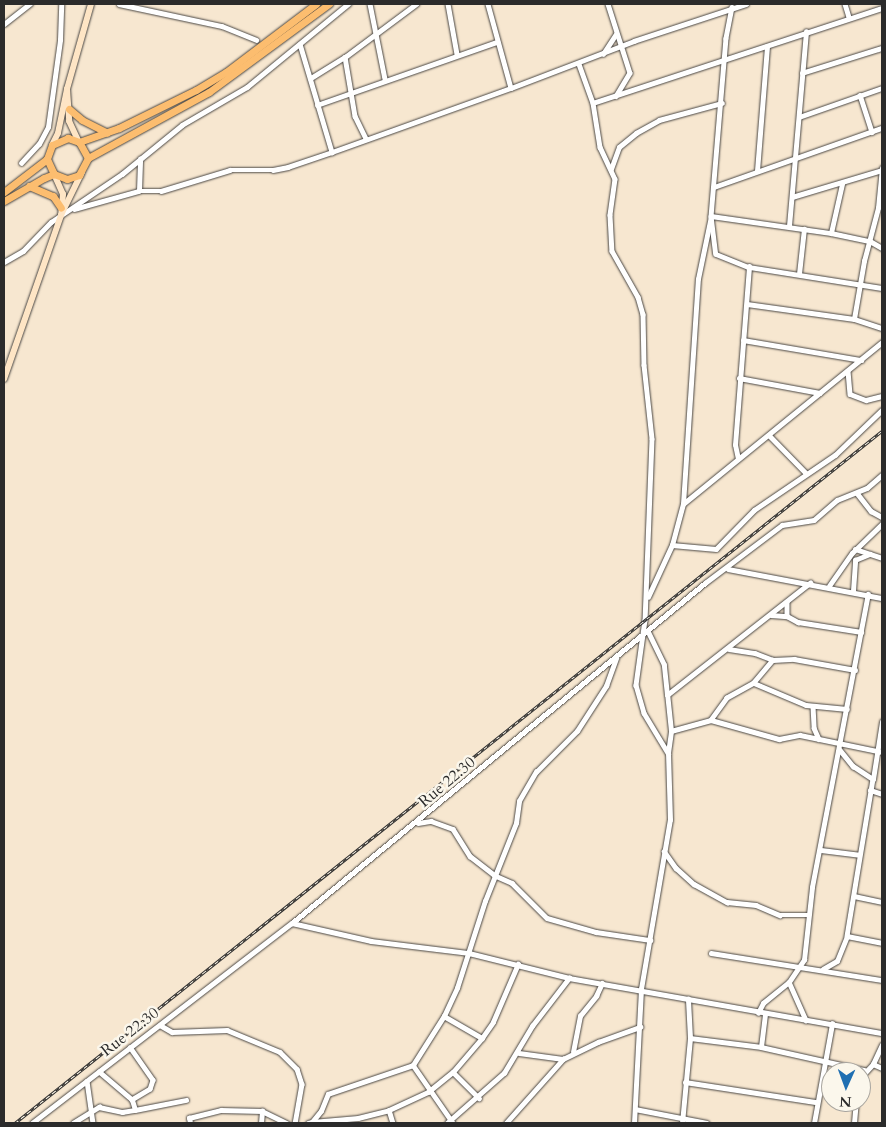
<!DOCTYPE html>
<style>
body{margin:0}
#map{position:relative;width:886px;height:1127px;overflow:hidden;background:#f7e7d0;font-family:Cardo,serif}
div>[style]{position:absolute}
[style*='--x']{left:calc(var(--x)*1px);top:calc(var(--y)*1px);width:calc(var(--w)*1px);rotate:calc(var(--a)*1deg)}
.roads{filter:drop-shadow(0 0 1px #4a4744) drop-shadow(0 0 1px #4a4744)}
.street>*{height:4.5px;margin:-2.25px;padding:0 2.25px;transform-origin:2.25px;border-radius:2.25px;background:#fff}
.secondary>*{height:6px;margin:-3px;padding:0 3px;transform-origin:3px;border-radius:3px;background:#fee5c5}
.primary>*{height:7px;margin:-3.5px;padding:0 3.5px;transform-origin:3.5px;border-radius:3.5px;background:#fcbd6f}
.rail>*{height:3px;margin-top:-1.5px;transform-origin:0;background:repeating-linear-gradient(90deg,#fbf7ec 0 4px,#2b2b2b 0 8px);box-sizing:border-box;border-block:1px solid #2b2b2b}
span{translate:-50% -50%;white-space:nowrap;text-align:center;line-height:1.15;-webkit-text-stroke:5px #fbf7ec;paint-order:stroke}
.street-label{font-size:16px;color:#2b2b2b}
.frame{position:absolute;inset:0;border:5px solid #2b2b2b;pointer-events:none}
.north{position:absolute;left:821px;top:1062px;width:50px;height:50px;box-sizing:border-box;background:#fbf7ec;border:1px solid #a8a59f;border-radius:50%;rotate:182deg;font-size:14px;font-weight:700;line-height:20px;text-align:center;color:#2b2b2b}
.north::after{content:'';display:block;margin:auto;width:18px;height:22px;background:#1f6fb2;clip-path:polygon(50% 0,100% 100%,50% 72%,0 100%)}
</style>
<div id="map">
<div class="roads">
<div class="street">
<div style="--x:119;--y:4;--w:105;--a:12.1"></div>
<div style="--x:222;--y:26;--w:37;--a:22"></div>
<div style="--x:370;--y:4;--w:76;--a:78.7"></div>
<div style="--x:448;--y:4;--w:51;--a:79.8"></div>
<div style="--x:488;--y:4;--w:87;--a:74.7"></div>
<div style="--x:511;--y:88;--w:132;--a:-20.9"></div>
<div style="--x:634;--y:41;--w:118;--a:-18.3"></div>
<div style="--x:608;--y:4;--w:72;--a:72.3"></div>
<div style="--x:630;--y:73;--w:27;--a:121"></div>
<div style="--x:845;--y:4;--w:14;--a:73"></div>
<div style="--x:732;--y:7;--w:32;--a:101"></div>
<div style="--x:726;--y:38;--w:179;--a:94.8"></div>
<div style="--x:711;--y:216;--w:38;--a:83"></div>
<div style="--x:716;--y:254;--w:35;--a:22"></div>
<div style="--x:749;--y:267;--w:135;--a:9"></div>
<div style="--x:4;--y:24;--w:33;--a:-38"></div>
<div style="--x:300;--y:44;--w:113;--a:73.5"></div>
<div style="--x:332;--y:152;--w:190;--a:-19.7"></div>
<div style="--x:603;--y:54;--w:24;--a:-57"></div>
<div style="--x:345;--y:57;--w:60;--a:80.4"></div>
<div style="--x:355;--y:116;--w:25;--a:64"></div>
<div style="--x:579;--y:64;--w:41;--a:70.3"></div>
<div style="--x:593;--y:103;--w:45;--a:81"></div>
<div style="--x:600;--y:147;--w:35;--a:65"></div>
<div style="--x:615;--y:179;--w:36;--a:98"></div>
<div style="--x:610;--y:215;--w:36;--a:87"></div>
<div style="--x:612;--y:251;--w:53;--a:60.5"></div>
<div style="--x:638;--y:297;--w:18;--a:74"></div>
<div style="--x:643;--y:314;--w:51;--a:88.9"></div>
<div style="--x:644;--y:365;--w:74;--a:83.8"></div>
<div style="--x:652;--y:439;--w:181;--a:92.2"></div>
<div style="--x:645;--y:620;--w:66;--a:97.9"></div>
<div style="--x:636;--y:685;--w:29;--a:74"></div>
<div style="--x:644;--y:713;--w:47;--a:59"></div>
<div style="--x:802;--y:73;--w:84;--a:-17.4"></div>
<div style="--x:311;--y:78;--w:40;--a:-32"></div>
<div style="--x:345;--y:57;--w:89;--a:-36.7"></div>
<div style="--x:860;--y:95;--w:39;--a:72"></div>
<div style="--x:593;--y:103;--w:304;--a:-18.2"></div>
<div style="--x:317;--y:105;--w:191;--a:-19.3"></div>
<div style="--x:799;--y:117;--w:88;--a:-19.3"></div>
<div style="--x:21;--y:163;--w:26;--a:-47"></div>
<div style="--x:39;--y:144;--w:19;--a:-62"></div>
<div style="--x:48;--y:127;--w:88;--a:-82.1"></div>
<div style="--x:60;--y:40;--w:36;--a:-88"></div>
<div style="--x:611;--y:169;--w:23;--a:-70"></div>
<div style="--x:619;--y:147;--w:22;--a:-39"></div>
<div style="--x:636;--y:133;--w:26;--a:-29"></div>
<div style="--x:659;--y:120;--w:65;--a:-15.1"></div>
<div style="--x:757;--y:171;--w:125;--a:-85.4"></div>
<div style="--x:714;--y:187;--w:178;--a:-19.4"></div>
<div style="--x:139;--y:191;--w:32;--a:-88"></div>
<div style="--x:792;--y:197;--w:94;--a:-16.7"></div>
<div style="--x:74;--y:209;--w:67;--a:-15.5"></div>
<div style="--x:139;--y:191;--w:22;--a:0"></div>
<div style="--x:161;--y:191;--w:72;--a:-16.9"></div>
<div style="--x:230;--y:170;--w:43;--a:0"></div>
<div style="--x:273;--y:170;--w:15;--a:-11"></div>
<div style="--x:288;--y:167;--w:46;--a:-18.8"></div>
<div style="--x:789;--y:226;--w:195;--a:-85"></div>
<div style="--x:831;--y:233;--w:50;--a:-77.3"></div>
<div style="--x:4;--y:262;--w:22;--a:-30"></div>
<div style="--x:23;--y:251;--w:40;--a:-46"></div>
<div style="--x:51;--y:222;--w:86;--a:-34.1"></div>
<div style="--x:122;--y:174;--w:77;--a:-39.2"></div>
<div style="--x:182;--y:125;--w:75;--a:-30.3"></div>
<div style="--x:247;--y:87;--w:131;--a:-39.4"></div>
<div style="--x:799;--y:274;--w:45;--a:-83.7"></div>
<div style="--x:747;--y:304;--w:108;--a:8"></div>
<div style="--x:854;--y:319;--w:29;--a:18"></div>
<div style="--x:854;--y:319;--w:59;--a:-80.2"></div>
<div style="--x:864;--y:261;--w:55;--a:-75.2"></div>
<div style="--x:878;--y:208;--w:40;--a:-84.3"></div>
<div style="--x:743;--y:340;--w:120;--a:9.6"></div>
<div style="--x:848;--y:371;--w:23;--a:85"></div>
<div style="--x:850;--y:394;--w:17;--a:21"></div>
<div style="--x:866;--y:400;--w:16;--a:-14"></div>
<div style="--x:739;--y:378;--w:82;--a:10.5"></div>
<div style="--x:769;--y:435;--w:53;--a:45.8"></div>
<div style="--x:738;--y:459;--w:14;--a:-102"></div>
<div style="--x:735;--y:445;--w:179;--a:-85.5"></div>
<div style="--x:857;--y:493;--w:23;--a:52"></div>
<div style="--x:871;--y:511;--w:13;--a:29"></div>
<div style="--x:683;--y:504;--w:257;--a:-39.1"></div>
<div style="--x:672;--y:545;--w:44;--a:5.2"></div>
<div style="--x:716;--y:549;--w:54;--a:-45.7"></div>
<div style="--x:754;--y:510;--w:98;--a:-34.2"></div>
<div style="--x:835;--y:455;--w:65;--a:-43.8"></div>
<div style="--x:855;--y:549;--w:28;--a:18"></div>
<div style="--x:728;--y:569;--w:157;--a:10.7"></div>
<div style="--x:829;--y:586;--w:40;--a:-55.1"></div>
<div style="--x:852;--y:553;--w:42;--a:-44"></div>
<div style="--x:853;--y:591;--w:31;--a:-86"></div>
<div style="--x:855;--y:560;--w:16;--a:-22"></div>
<div style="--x:648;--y:597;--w:57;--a:-65.2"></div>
<div style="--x:672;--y:545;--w:42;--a:-75"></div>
<div style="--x:683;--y:504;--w:225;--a:-86.2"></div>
<div style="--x:698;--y:279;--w:64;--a:-78.3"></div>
<div style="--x:711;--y:216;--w:121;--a:8.1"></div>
<div style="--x:831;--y:233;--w:40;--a:12"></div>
<div style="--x:870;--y:241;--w:14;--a:30"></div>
<div style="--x:787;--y:602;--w:14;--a:90"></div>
<div style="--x:787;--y:616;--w:13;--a:29"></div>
<div style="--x:798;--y:622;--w:64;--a:9"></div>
<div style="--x:771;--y:615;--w:16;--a:4"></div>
<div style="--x:729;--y:649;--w:26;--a:9"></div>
<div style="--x:755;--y:653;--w:19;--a:21"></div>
<div style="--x:773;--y:660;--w:21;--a:-3"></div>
<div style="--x:794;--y:659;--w:62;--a:10.2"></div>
<div style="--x:773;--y:660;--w:30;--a:130"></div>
<div style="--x:754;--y:683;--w:56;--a:22.9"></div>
<div style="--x:806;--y:705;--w:41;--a:5.6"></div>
<div style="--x:754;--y:683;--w:31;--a:151"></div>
<div style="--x:727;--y:698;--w:27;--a:126"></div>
<div style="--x:711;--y:720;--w:71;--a:15.6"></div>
<div style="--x:779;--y:739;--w:21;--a:-11"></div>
<div style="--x:800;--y:735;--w:84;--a:11.7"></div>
<div style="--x:667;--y:695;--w:182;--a:-38.1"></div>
<div style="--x:813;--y:706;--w:22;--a:87"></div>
<div style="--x:814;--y:728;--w:12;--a:66"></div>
<div style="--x:671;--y:731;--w:41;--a:-15.4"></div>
<div style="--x:840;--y:750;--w:21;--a:51"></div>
<div style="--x:853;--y:766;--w:24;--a:33"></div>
<div style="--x:873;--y:779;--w:159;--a:99.4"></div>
<div style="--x:847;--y:936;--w:36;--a:11"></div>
<div style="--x:873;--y:779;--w:58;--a:-81"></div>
<div style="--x:870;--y:790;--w:13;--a:18"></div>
<div style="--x:418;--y:823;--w:13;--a:-9"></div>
<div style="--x:431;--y:821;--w:23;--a:20"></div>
<div style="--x:453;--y:829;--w:32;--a:58"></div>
<div style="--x:470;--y:856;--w:31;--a:38"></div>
<div style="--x:494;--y:875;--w:20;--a:24"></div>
<div style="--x:512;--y:883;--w:49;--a:45"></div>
<div style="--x:547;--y:918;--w:51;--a:15.9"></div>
<div style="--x:596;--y:932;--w:55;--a:8.4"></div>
<div style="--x:821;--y:850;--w:38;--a:7"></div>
<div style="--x:664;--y:851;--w:21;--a:55"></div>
<div style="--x:676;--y:868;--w:24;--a:42"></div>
<div style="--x:694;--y:884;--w:38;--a:29"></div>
<div style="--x:727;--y:902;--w:29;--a:6"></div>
<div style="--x:756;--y:905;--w:26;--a:23"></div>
<div style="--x:780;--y:915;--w:28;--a:0"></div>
<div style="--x:854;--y:896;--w:29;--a:12"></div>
<div style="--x:292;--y:923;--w:81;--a:12.8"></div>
<div style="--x:371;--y:941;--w:99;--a:7"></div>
<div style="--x:469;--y:953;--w:103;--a:14"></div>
<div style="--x:569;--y:978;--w:318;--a:10"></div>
<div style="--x:711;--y:953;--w:173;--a:9"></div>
<div style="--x:823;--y:969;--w:16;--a:-30"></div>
<div style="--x:837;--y:961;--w:27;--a:-68"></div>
<div style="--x:789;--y:982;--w:42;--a:65.9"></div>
<div style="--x:758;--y:1013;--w:11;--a:-63"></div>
<div style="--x:763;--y:1003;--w:33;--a:-39"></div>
<div style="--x:789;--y:982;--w:27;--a:-56"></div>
<div style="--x:804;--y:960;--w:73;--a:-83.7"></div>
<div style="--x:812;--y:887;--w:298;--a:-79.2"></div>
<div style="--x:444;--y:1016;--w:44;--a:30.1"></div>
<div style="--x:160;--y:1025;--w:14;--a:30"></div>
<div style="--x:172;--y:1032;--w:55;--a:-2.1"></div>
<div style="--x:227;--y:1030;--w:57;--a:22.5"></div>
<div style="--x:280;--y:1052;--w:24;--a:45"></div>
<div style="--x:297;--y:1069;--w:16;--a:72"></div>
<div style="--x:302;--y:1084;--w:40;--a:100"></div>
<div style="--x:690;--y:1038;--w:72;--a:7.2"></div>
<div style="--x:761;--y:1047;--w:33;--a:-83"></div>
<div style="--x:130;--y:1047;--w:40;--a:55.1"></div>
<div style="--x:153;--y:1080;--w:9;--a:108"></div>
<div style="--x:150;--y:1089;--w:21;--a:149"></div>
<div style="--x:761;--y:1047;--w:106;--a:12.6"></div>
<div style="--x:573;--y:1052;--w:37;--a:-79"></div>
<div style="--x:580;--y:1016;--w:26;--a:-51"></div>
<div style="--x:596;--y:996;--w:14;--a:-65"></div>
<div style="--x:519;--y:1053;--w:44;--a:7.8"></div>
<div style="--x:873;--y:1064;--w:10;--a:24"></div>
<div style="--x:413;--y:1065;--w:70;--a:55.4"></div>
<div style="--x:453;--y:1072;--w:37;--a:45"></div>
<div style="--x:861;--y:1077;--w:18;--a:-47"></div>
<div style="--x:873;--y:1064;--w:21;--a:-65"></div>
<div style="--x:87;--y:1081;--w:42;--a:81.9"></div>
<div style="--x:685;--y:1082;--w:133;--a:8.7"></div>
<div style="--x:635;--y:1109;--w:73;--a:11"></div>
<div style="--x:135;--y:1110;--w:52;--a:-11.1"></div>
<div style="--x:389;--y:1110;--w:14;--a:73"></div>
<div style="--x:312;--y:1122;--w:46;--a:-5"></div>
<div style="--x:358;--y:1118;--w:32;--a:-14"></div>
<div style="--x:389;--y:1110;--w:43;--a:-24.8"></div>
<div style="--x:428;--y:1092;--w:32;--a:-39"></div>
<div style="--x:453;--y:1072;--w:45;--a:-49.5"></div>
<div style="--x:482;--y:1038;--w:19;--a:-55"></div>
<div style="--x:493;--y:1022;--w:63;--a:-66.7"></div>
<div style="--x:32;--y:1123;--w:328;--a:-37.6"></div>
<div style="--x:292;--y:923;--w:535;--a:-39.46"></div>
<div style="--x:705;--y:583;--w:96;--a:-37"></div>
<div style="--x:782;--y:525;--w:32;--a:-9"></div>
<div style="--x:814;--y:520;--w:30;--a:-41"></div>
<div style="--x:837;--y:500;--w:32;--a:-22"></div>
<div style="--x:867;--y:488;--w:20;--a:-41"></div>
<div style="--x:73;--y:1123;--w:31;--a:-32"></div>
<div style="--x:99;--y:1107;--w:24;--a:12"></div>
<div style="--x:122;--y:1112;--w:13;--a:-9"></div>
<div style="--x:135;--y:1110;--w:10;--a:-107"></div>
<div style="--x:132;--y:1100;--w:43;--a:-139.7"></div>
<div style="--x:190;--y:1123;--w:5;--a:-101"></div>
<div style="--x:189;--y:1118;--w:33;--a:-14"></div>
<div style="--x:221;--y:1110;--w:41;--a:1.4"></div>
<div style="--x:262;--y:1111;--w:28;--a:26"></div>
<div style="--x:261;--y:1123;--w:12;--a:-85"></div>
<div style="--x:308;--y:1123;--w:4;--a:-14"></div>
<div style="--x:312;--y:1122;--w:14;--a:-51"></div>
<div style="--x:321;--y:1111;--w:18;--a:-68"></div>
<div style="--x:328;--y:1094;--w:90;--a:-18.8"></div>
<div style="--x:413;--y:1065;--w:58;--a:-57.7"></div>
<div style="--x:444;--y:1016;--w:31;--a:-65"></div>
<div style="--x:457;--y:988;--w:91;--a:-72.2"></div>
<div style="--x:485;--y:901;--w:84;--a:-68.3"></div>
<div style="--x:516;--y:823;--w:22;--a:-82"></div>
<div style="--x:519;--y:801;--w:34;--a:-60"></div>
<div style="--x:536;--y:772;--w:58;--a:-45"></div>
<div style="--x:577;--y:731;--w:54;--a:-57.2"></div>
<div style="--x:606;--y:686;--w:30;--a:-70"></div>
<div style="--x:447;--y:1123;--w:76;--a:-41.3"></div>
<div style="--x:504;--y:1073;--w:55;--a:-59.2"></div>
<div style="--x:532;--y:1026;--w:61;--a:-52.4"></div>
<div style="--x:506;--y:1123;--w:86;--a:-48.3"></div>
<div style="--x:563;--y:1059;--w:39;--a:-26"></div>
<div style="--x:598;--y:1042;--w:45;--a:-19.7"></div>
<div style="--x:634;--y:1123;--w:134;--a:-87"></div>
<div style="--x:641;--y:989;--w:171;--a:-80.3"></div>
<div style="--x:670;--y:820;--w:67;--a:-91.7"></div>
<div style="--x:668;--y:753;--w:22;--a:-82"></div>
<div style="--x:671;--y:731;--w:36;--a:-96"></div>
<div style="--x:667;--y:695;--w:30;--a:-96"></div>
<div style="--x:664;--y:665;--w:37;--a:-116"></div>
<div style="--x:682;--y:1123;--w:85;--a:-84.6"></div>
<div style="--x:690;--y:1038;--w:39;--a:-93"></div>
<div style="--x:814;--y:1123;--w:101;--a:-79.7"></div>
<div style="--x:854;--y:1123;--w:21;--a:-85"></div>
</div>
<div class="secondary">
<div style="--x:67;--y:89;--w:88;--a:-74.2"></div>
<div style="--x:52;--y:145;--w:13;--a:-63"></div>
<div style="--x:58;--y:133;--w:45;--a:-78.4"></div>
<div style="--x:67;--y:89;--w:32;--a:86"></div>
<div style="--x:69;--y:121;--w:23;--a:65"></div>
<div style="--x:54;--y:174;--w:22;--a:66"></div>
<div style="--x:63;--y:194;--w:21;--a:95"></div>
<div style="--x:61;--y:215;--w:48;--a:-64"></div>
<div style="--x:4;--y:379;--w:174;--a:-70.8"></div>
</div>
<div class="primary">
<div style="--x:69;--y:109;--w:17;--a:40"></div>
<div style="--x:82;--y:120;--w:28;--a:27"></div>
<div style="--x:79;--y:142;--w:42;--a:-19.3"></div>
<div style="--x:119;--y:128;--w:86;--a:-26.3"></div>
<div style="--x:196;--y:90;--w:35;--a:-31"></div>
<div style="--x:226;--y:72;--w:113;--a:-37.1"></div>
<div style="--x:88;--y:158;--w:138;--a:-28.6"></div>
<div style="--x:209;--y:92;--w:149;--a:-36.3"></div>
<div style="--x:29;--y:186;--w:26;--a:23"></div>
<div style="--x:53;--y:196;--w:14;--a:56"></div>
<div style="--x:4;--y:192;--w:54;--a:-37.5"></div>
<div style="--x:4;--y:201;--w:46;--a:-29.9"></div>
<div style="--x:44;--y:178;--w:11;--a:-22"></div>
<div style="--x:54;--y:174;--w:14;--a:21"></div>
<div style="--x:67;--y:179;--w:13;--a:-18"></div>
<div style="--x:79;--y:175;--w:19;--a:-62"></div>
<div style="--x:88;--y:158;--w:18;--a:-119"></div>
<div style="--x:79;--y:142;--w:12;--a:-160"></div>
<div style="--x:68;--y:138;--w:17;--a:156"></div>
<div style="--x:52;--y:145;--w:15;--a:110"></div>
<div style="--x:47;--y:159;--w:17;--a:65"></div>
</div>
</div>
<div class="rail">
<div style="--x:15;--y:1123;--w:1109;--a:-38.6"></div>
</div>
<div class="street-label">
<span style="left:447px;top:782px;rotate:-40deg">Rue 22.30</span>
<span style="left:130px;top:1032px;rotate:-38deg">Rue 22.30</span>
</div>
<div class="frame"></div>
<div class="north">N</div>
</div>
